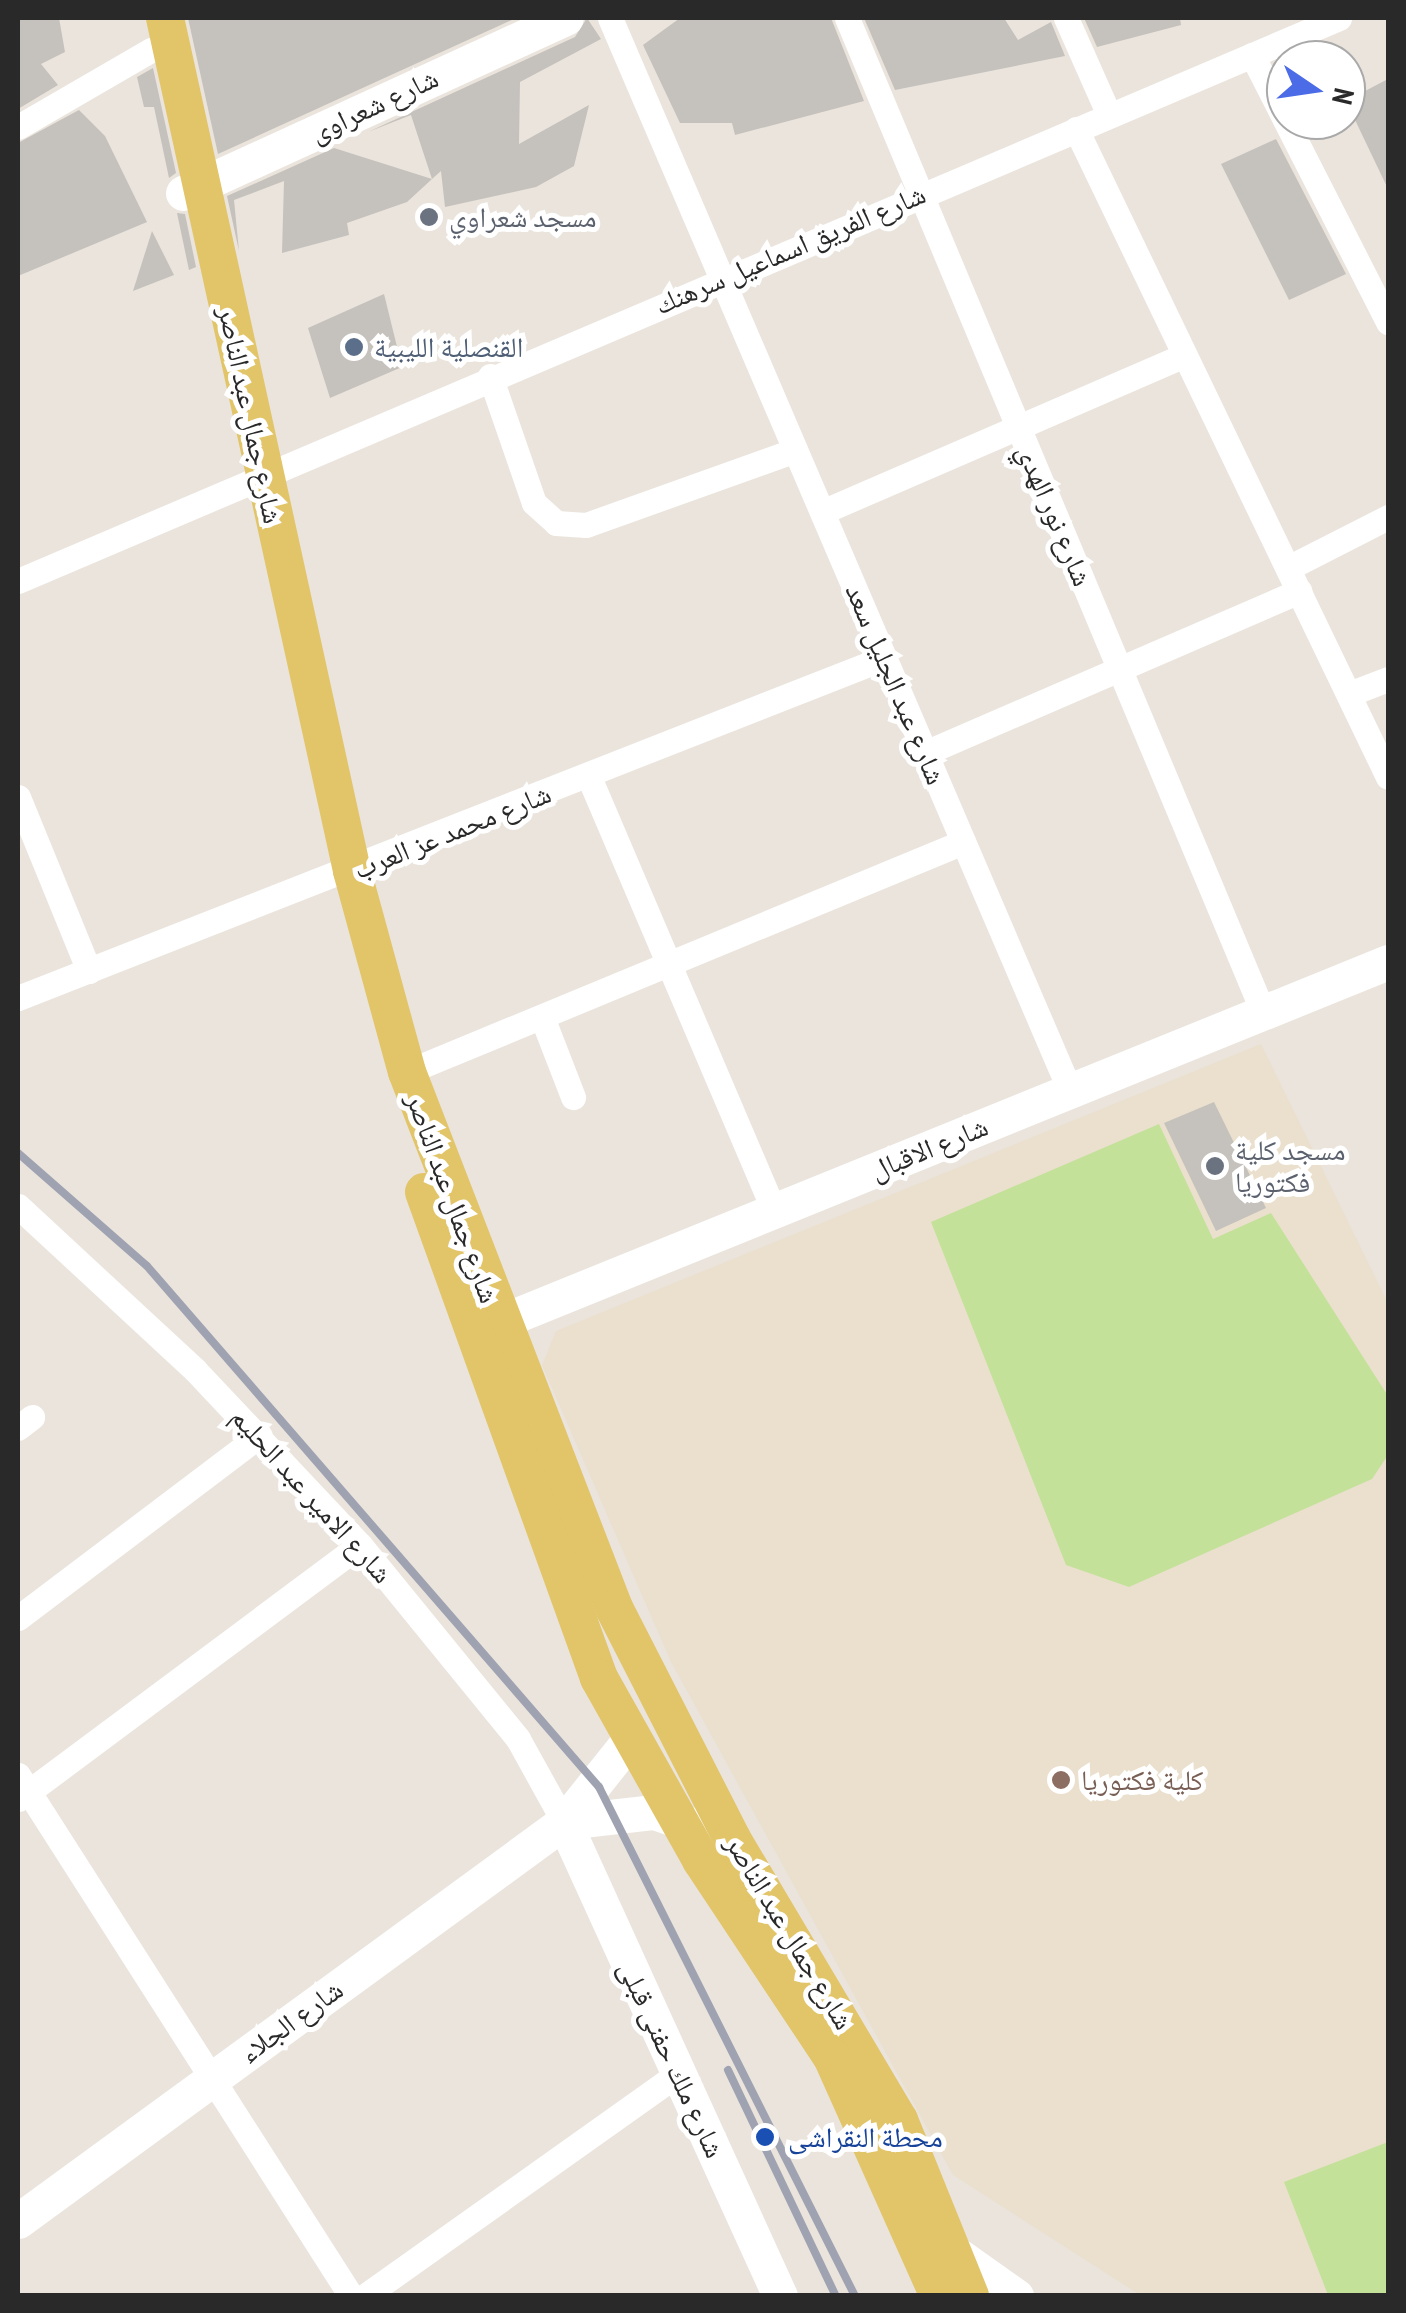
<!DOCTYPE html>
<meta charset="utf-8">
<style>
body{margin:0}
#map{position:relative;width:1406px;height:2313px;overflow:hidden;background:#eae4dc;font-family:"PT Sans Narrow","Noto Naskh Arabic",sans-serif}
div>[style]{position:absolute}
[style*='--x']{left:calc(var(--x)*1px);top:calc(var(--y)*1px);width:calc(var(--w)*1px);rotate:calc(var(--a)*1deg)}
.education>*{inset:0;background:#eae0cd}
.pitch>*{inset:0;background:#c4e19a}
.building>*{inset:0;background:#c5c1bc}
.street>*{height:25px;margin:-12.5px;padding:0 12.5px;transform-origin:12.5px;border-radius:12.5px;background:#fff}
.secondary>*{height:35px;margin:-17.5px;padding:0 17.5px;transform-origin:17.5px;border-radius:17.5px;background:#fff}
.primary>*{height:38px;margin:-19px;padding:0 19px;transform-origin:19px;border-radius:19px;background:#e2c469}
.rail>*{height:8px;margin:-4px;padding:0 4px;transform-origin:4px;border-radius:4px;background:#9fa2b1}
.dots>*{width:28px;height:28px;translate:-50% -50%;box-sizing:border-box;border:5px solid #fff;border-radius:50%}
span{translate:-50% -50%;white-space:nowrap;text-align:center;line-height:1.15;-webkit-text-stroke:10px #fff;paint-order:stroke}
.street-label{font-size:28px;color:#292929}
.worship-label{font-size:28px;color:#5b616d}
.left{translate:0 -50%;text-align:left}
.service-label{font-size:28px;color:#4e5e75}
.education-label{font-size:28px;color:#785e54}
.transit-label{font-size:28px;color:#164399}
.frame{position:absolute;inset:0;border:20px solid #292929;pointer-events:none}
.north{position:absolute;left:1266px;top:40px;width:100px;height:100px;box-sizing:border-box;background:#fff;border:2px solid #a9a9a9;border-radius:50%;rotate:103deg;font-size:28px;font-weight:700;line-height:40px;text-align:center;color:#292929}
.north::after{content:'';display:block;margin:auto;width:35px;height:45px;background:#4c6be7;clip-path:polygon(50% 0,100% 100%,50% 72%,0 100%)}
</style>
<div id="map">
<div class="education">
<div style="clip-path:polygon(1261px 1044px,1388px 1303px,1388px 2295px,1140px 2295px,953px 2175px,671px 1662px,542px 1365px,556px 1331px)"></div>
</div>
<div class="pitch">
<div style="clip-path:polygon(1159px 1124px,1213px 1239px,1271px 1213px,1388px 1396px,1388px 1455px,1372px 1479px,1129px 1587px,1066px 1565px,931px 1222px)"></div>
<div style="clip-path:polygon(1388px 2142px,1388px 2295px,1328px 2295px,1284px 2182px)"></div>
</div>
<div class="building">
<div style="clip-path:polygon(18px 18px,59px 18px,65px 52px,41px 64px,58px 85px,18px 109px)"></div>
<div style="clip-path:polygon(188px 18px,516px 18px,218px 154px)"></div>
<div style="clip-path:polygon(587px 18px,601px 39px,520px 82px,519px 144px,589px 105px,574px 166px,536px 187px,445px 207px,441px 171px,432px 179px,411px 115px,368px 132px,575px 37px)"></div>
<div style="clip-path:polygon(680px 18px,831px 18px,864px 101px,735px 135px,732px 123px,680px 123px,643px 45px)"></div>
<div style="clip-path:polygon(864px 18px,1004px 18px,1018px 40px,1051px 22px,1065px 56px,895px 90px)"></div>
<div style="clip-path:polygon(1084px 18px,1180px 18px,1181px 25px,1097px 47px)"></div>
<div style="clip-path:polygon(153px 68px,176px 173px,169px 178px,154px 107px,144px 107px,137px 77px)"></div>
<div style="clip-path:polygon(1388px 79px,1388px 189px,1346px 101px)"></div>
<div style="clip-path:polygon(79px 110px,105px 136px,147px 222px,18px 276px,18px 143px)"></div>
<div style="clip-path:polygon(1276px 139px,1346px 274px,1289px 300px,1221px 164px)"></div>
<div style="clip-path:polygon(334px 148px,432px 179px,407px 202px,347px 223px,349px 235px,282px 253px,284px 181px,234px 200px,239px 251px,227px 196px)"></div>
<div style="clip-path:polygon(177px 213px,185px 214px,196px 267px,189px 270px)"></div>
<div style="clip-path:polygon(152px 231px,174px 275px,133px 291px)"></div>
<div style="clip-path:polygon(384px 294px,402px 367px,330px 398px,308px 328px)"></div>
<div style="clip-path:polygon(1214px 1102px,1266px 1208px,1216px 1231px,1164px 1123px)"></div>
</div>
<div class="street">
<div style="--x:610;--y:18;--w:1167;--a:66.79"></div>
<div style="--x:847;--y:18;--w:1078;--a:67.29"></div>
<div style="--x:1066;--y:18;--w:106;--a:66.1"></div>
<div style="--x:1252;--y:55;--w:300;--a:63"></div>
<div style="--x:18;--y:127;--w:154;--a:-30.1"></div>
<div style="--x:1076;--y:129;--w:719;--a:64.29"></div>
<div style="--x:490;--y:376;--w:134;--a:70.9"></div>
<div style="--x:534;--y:503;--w:30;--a:42"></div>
<div style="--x:556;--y:523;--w:30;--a:4"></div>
<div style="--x:586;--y:525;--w:222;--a:-19.7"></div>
<div style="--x:822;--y:512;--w:395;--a:-23.4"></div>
<div style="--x:1288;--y:568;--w:112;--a:-27"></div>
<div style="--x:18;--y:581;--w:1436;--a:-23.08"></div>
<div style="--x:1349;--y:694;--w:42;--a:-21"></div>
<div style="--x:925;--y:753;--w:408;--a:-23.4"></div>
<div style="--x:589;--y:777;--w:472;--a:66.9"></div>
<div style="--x:18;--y:797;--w:188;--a:67.8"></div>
<div style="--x:18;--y:998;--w:930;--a:-21.44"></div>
<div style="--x:542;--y:1017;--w:86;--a:68.8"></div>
<div style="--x:407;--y:1072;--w:602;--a:-22.47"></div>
<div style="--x:18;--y:1206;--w:241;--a:42.8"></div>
<div style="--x:195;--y:1370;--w:241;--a:46.7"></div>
<div style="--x:360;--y:1545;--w:250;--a:50.8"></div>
<div style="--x:518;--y:1739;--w:95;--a:61"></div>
<div style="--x:18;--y:1428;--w:18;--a:-38"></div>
<div style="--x:18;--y:1618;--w:303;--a:-37.1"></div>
<div style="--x:18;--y:1775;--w:618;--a:57.42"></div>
<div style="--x:19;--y:1799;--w:425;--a:-36.7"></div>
<div style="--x:365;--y:2296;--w:385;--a:-35.4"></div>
</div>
<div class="secondary">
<div style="--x:183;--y:193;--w:421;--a:-24.6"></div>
<div style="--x:475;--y:1332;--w:985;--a:-22.06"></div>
<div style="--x:564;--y:1822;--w:521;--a:65.5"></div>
<div style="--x:565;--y:1822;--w:90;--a:-6.4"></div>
<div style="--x:654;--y:1812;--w:83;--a:19.1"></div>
<div style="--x:18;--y:2221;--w:676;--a:-36.16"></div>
<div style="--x:564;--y:1822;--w:107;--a:-51.4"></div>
<div style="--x:951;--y:2250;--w:80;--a:35.3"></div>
</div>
<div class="primary">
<div style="--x:165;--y:18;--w:873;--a:77.63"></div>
<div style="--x:352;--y:871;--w:208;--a:74.7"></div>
<div style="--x:407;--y:1072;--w:575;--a:68.88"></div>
<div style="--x:614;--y:1608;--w:259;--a:62.9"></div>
<div style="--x:732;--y:1839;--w:327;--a:59.3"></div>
<div style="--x:899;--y:2120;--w:190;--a:68"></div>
<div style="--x:424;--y:1192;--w:517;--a:70.2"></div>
<div style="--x:599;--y:1678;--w:209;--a:60.7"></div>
<div style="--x:701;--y:1860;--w:237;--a:56.4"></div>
<div style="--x:832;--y:2057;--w:262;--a:65.9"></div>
</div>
<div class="rail">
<div style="--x:18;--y:1153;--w:171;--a:41.2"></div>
<div style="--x:147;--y:1266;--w:690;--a:49.06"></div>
<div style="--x:599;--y:1787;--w:570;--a:63.3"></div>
<div style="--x:728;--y:2070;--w:250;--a:64.5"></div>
</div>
<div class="dots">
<div style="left:429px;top:217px;background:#6b7280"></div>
<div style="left:354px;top:347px;background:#5c6f8a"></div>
<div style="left:1215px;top:1166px;background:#6b7280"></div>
<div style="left:1061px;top:1780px;background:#8d6e63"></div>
<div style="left:765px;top:2137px;background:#1a4fb4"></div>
</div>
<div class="street-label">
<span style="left:374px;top:105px;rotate:-25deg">شارع شعراوى</span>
<span style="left:790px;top:249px;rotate:-23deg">شارع الفريق اسماعيل سرهنك</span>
<span style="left:251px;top:415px;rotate:78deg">شارع جمال عبد الناصر</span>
<span style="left:1055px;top:515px;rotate:67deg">شارع نور الهدي</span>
<span style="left:896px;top:684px;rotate:67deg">شارع عبد الجليل سعد</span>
<span style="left:452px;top:831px;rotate:-22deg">شارع محمد عز العرب</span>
<span style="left:929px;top:1148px;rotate:-22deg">شارع الاقبال</span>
<span style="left:453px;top:1198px;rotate:70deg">شارع جمال عبد الناصر</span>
<span style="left:312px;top:1495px;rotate:48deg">شارع الامير عبد الحليم</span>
<span style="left:790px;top:1932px;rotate:59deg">شارع جمال عبد الناصر</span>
<span style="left:291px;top:2021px;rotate:-36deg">شارع الجلاء</span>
<span style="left:672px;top:2059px;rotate:65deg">شارع ملك حفنى قبلى</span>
</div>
<div class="worship-label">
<span class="left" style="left:449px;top:217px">مسجد شعراوي</span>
<span class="left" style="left:1235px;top:1166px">مسجد كلية<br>فكتوريا</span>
</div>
<div class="service-label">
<span class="left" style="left:374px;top:347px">القنصلية الليبية</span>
</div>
<div class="education-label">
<span class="left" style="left:1081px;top:1780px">كلية فكتوريا</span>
</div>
<div class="transit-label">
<span class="left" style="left:788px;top:2137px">محطة النقراشى</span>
</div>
<div class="frame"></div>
<div class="north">N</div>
</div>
